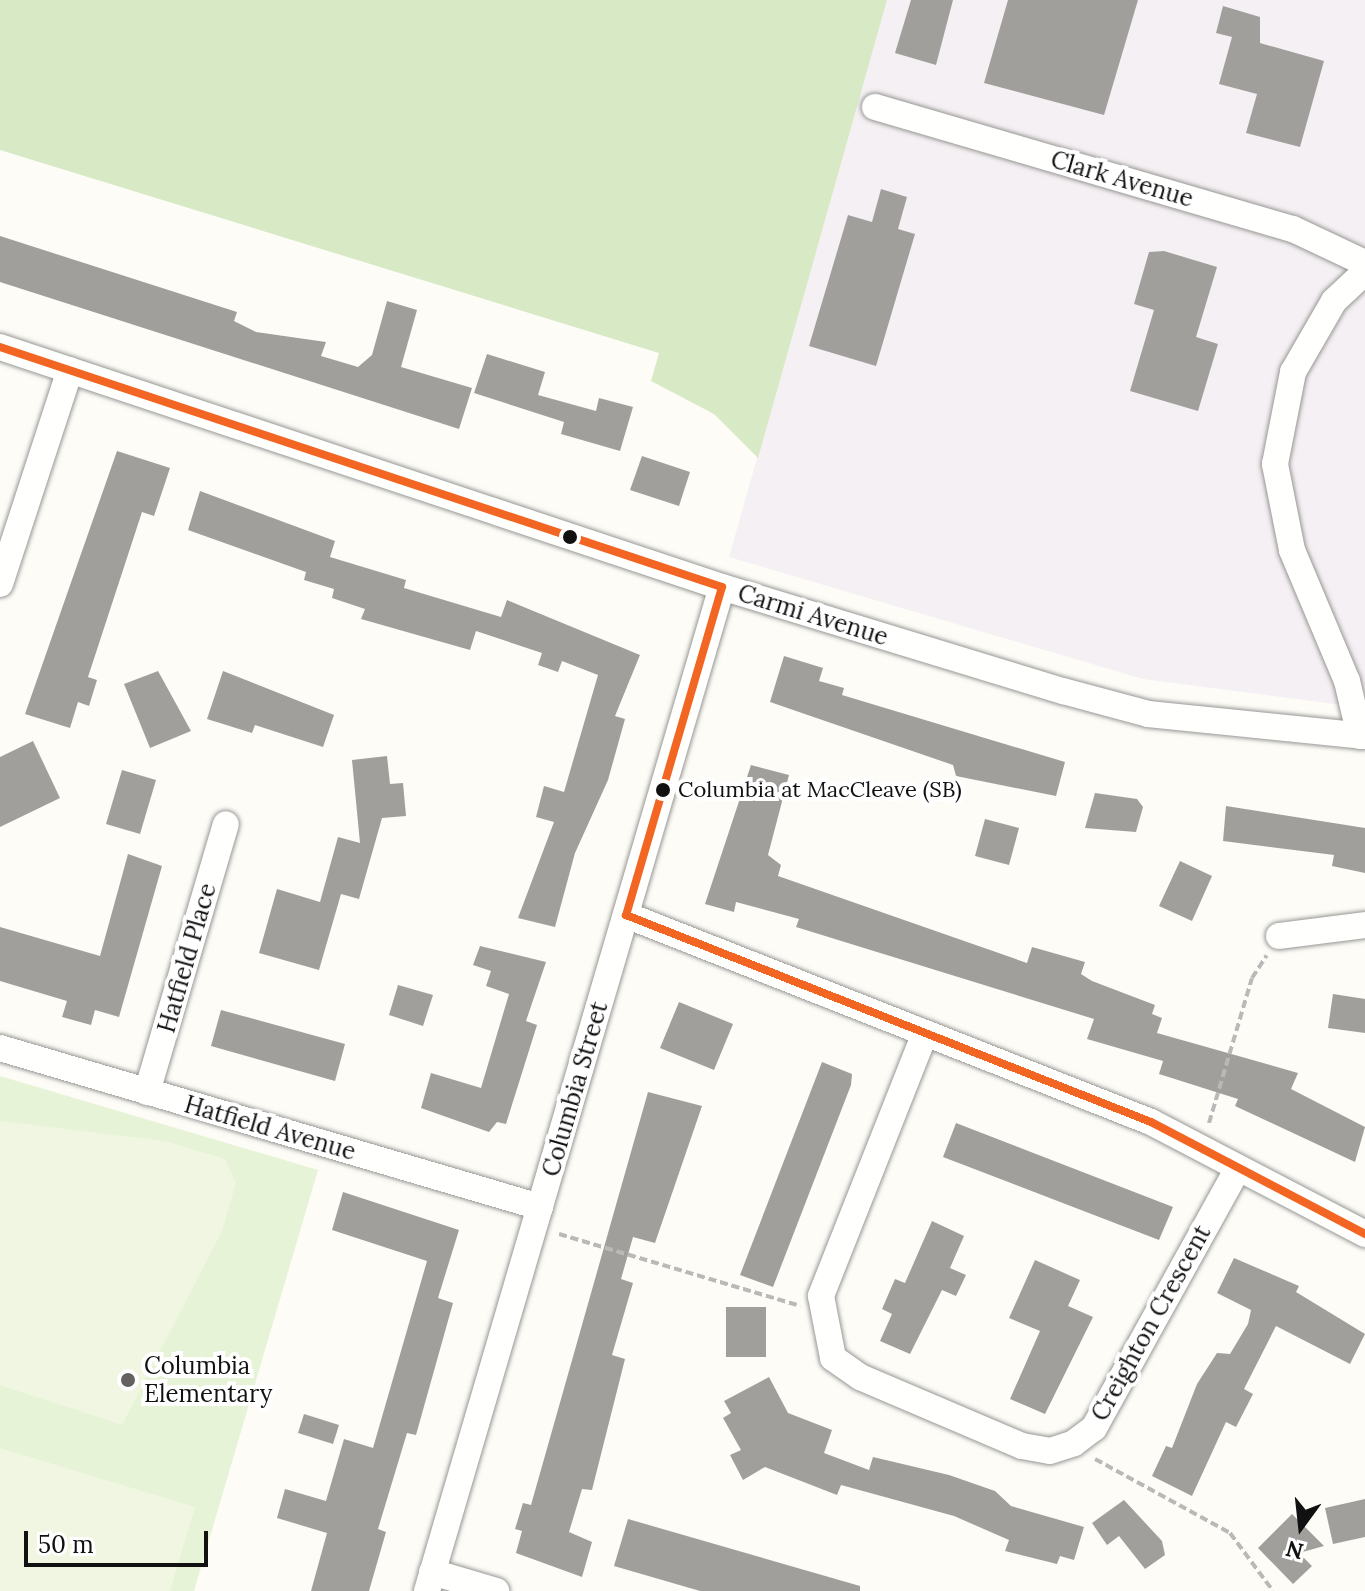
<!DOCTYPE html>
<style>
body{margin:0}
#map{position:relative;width:1365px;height:1591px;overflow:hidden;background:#fdfcf7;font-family:Lora,serif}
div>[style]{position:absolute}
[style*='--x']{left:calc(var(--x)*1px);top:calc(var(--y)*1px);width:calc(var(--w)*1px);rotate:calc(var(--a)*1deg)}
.industrial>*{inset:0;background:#f5f0f3}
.green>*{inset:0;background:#e7f3d7}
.forest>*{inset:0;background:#d8eac5}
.pitch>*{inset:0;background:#f0f6e1}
.building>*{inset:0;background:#a19f9c}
.path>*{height:4px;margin-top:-2px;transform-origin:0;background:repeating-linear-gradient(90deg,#b9b9b8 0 8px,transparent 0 12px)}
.roads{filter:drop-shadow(0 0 2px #979795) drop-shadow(0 0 2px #979795)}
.minor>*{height:26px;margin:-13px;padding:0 13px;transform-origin:13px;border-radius:13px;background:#fffffe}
.bus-1>*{height:8px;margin:-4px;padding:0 4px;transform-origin:4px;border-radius:4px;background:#f26522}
.dots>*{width:22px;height:22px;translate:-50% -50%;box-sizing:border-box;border:4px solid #fff;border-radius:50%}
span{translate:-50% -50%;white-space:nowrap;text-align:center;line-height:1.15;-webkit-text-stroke:8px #fff;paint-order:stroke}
.bus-label{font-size:22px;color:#111}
.left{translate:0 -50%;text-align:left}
.street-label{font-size:24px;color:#111}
.poi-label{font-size:24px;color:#111}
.north{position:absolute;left:1261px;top:1487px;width:80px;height:80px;-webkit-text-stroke:6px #fff;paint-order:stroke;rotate:195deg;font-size:22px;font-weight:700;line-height:32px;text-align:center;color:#111}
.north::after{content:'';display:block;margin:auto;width:28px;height:36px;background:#111;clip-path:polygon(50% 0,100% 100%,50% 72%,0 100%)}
.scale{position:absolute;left:24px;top:1531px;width:184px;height:36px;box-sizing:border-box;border:4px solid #111;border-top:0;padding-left:10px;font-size:24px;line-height:28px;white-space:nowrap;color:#111;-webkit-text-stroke:6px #fff;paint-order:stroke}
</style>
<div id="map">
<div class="industrial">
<div style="clip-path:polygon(887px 0,1365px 0,1365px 708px,1143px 679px,729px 557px)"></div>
</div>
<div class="green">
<div style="clip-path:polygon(0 1076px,318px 1170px,194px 1591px,0 1591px)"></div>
</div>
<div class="forest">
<div style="clip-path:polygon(0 0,887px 0,758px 458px,714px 414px,651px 381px,659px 353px,0 150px)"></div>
</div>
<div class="pitch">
<div style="clip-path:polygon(0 1121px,165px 1141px,225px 1159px,236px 1183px,222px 1231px,122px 1425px,0 1385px)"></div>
<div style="clip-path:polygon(0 1448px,195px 1507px,170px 1591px,0 1591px)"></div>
</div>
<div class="building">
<div style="clip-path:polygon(911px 0,953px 0,936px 65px,895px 53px)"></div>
<div style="clip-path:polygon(1008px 0,1138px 0,1104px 115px,984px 83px)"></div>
<div style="clip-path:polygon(1223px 6px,1260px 17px,1260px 43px,1324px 61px,1300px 147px,1246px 133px,1257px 94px,1219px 84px,1232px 37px,1216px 33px)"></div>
<div style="clip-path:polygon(881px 189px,907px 197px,898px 229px,915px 234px,876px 366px,809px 346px,848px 215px,872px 222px)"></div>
<div style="clip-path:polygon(0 236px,237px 312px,234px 321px,256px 332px,326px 342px,321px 356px,358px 367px,372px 355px,387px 301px,417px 310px,401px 367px,472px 388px,459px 429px,0 282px)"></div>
<div style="clip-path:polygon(1164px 251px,1217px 267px,1196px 337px,1218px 344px,1198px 411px,1130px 391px,1154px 310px,1134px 304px,1149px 252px)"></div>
<div style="clip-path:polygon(487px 354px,545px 372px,538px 395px,596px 411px,599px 398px,633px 407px,620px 451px,561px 434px,564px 422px,474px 393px)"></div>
<div style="clip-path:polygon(117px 451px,170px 468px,154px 516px,142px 512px,88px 677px,97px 680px,89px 706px,78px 702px,70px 728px,25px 714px)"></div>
<div style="clip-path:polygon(642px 456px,690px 472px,679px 506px,630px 490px)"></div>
<div style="clip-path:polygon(200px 491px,335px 541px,330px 557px,406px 580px,404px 588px,501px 617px,507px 600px,640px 655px,615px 716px,625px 719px,608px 780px,575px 853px,555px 927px,518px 918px,554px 822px,536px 817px,544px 786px,564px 792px,598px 675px,562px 661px,558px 672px,538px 665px,542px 653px,476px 631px,470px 650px,361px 619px,365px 609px,332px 598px,334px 589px,304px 580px,306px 572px,188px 530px)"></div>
<div style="clip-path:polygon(784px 656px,823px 668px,819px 681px,844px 688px,842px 695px,1065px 762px,1056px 796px,956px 776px,953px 765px,770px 702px)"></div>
<div style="clip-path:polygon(158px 671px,191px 731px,150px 748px,124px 684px)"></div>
<div style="clip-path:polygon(223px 671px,334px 715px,323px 747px,255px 725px,252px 733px,207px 719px)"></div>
<div style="clip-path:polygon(33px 741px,60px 798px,0 827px,0 757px)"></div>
<div style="clip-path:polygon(387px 756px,390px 784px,403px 783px,406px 816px,382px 818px,359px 899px,341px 894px,319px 970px,259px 953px,277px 889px,320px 902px,338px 837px,360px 843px,352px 760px)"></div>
<div style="clip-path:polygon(751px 765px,789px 775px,768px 855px,781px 865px,778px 876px,1027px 963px,1032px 947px,1085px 962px,1081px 974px,1092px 981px,1155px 1005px,1152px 1014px,1162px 1018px,1157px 1033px,1298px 1073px,1291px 1089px,1365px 1127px,1355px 1162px,1235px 1106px,1238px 1099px,1159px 1074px,1163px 1061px,1087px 1039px,1094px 1019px,796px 927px,799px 919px,736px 902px,734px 912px,705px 904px)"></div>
<div style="clip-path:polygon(122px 770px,156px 780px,140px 834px,106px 824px)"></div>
<div style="clip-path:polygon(1095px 793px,1137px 799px,1143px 807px,1136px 832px,1085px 828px)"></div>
<div style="clip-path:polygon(1226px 806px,1365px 828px,1365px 873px,1332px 866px,1334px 855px,1223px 841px)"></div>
<div style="clip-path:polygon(985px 819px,1019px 828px,1009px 865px,975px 856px)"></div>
<div style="clip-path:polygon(128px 854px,162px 866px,119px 1017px,95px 1010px,91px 1025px,62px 1017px,67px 1001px,0 981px,0 927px,100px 956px)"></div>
<div style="clip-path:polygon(1180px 861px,1212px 876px,1192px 921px,1159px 906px)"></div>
<div style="clip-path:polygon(480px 946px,546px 962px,526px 1021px,537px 1025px,506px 1124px,497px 1122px,489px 1132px,421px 1108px,431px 1073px,481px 1088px,509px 994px,486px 986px,491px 971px,473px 965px)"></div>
<div style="clip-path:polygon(398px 985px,433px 995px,423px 1026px,389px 1015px)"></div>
<div style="clip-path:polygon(1333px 994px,1365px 999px,1365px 1033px,1328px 1028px)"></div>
<div style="clip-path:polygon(679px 1002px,733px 1024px,714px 1070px,660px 1048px)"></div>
<div style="clip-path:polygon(221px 1010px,345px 1044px,335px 1081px,211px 1046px)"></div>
<div style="clip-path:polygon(822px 1062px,852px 1074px,851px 1085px,773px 1287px,740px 1275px)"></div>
<div style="clip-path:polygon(648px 1092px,702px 1106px,655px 1243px,633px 1237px,621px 1279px,633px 1283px,612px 1355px,625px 1359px,592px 1490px,582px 1489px,569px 1532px,592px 1542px,582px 1577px,516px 1553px,522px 1531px,515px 1529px,523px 1503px,531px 1505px)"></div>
<div style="clip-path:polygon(956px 1123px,1173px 1207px,1159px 1240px,943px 1157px)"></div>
<div style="clip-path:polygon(343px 1192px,459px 1230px,438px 1298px,453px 1303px,416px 1435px,407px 1433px,378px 1529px,386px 1532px,369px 1591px,311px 1591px,327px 1533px,277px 1518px,285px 1489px,326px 1501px,344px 1439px,373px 1448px,427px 1261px,332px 1230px)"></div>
<div style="clip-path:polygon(932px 1221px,964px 1236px,950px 1268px,966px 1275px,956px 1296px,942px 1290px,910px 1354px,880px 1341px,892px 1314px,882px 1309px,895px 1279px,905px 1283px)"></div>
<div style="clip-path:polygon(1234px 1258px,1299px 1286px,1296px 1292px,1365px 1334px,1350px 1364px,1276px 1326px,1244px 1389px,1253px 1394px,1236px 1427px,1226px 1422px,1192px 1496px,1152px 1476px,1166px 1446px,1172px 1448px,1197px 1384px,1217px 1353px,1230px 1354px,1248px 1324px,1251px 1310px,1217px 1293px)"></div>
<div style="clip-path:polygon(1035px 1260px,1080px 1280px,1068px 1306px,1093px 1317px,1045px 1414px,1010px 1399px,1040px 1331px,1009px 1318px)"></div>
<div style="clip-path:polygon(726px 1307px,766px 1307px,766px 1357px,726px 1357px)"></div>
<div style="clip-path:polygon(769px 1377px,788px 1413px,832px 1430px,824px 1453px,869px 1470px,873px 1457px,949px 1475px,995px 1491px,1011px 1506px,1084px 1527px,1074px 1560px,1060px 1556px,1057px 1564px,1005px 1551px,1009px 1540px,954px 1516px,841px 1485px,837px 1495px,765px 1467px,743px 1480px,730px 1455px,741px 1450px,723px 1418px,731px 1413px,724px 1401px)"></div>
<div style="clip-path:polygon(304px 1414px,339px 1425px,333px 1444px,298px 1433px)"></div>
<div style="clip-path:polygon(1365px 1499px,1365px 1537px,1333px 1544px,1325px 1508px)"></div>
<div style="clip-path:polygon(1124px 1500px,1162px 1541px,1165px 1555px,1145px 1569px,1119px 1536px,1107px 1545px,1092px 1523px)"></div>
<div style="clip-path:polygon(1292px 1514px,1324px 1546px,1299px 1553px,1312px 1566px,1293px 1584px,1258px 1548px)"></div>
<div style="clip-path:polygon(628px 1519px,860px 1586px,860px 1591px,700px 1591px,614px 1566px)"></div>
</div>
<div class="path">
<div style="--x:1209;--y:1123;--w:151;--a:-73.5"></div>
<div style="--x:1252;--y:978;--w:27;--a:-57"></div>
<div style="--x:559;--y:1234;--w:252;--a:16.6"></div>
<div style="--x:1095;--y:1459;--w:154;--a:28.7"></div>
<div style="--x:1230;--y:1533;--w:72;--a:53.4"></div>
</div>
<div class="roads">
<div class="minor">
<div style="--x:875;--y:107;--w:435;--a:16.3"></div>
<div style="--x:1293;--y:229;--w:80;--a:25.3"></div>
<div style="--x:0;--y:347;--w:761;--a:18.39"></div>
<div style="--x:722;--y:587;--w:357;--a:17"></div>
<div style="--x:1063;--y:691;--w:88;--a:15.1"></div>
<div style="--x:1148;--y:714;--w:218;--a:5.8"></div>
<div style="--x:0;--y:584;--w:225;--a:-71.9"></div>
<div style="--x:1360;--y:736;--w:57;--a:-103.3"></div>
<div style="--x:1347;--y:681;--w:142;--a:-112.8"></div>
<div style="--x:1292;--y:550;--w:88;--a:-101.2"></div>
<div style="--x:1275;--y:464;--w:94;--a:-78.9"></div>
<div style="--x:1293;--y:372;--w:82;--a:-60"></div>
<div style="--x:1334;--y:301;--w:42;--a:-43.1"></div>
<div style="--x:626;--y:915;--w:564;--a:21.52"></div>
<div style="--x:1151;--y:1122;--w:242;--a:27.6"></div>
<div style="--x:1279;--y:936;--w:87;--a:-7.3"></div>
<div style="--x:925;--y:1033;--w:283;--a:111.6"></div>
<div style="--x:821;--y:1296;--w:63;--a:79"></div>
<div style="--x:833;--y:1358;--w:33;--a:35"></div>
<div style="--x:860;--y:1377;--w:176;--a:23.1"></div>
<div style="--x:1022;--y:1446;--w:28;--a:10"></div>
<div style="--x:1050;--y:1451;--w:25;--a:-18"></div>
<div style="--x:1074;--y:1443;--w:25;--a:-37"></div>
<div style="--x:1094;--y:1428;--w:297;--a:-61"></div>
<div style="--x:0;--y:1048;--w:563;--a:16.41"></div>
<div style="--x:147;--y:1092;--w:279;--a:-73.6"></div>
<div style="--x:432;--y:1572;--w:67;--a:16.5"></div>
<div style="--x:427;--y:1591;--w:1046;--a:-73.63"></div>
</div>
</div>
<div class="bus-1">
<div style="--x:0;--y:347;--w:761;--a:18.39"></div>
<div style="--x:722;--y:587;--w:342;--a:106.3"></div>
<div style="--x:626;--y:915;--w:564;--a:21.52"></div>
<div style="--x:1151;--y:1122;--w:242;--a:27.6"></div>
</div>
<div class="dots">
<div style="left:570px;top:537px;background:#111"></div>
<div style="left:663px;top:790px;background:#111"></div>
<div style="left:128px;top:1380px;background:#646362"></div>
</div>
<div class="bus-label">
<span class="left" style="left:678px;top:790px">Columbia at MacCleave (SB)</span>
</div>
<div class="street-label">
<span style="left:1122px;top:179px;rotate:16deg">Clark Avenue</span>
<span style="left:813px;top:615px;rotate:17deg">Carmi Avenue</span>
<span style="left:187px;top:958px;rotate:-74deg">Hatfield Place</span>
<span style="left:575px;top:1089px;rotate:-74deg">Columbia Street</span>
<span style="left:270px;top:1128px;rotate:16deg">Hatfield Avenue</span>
<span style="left:1151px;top:1323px;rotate:-61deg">Creighton Crescent</span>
</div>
<div class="poi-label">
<span class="left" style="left:144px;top:1380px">Columbia<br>Elementary</span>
</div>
<div class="north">N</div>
<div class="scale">50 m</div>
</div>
